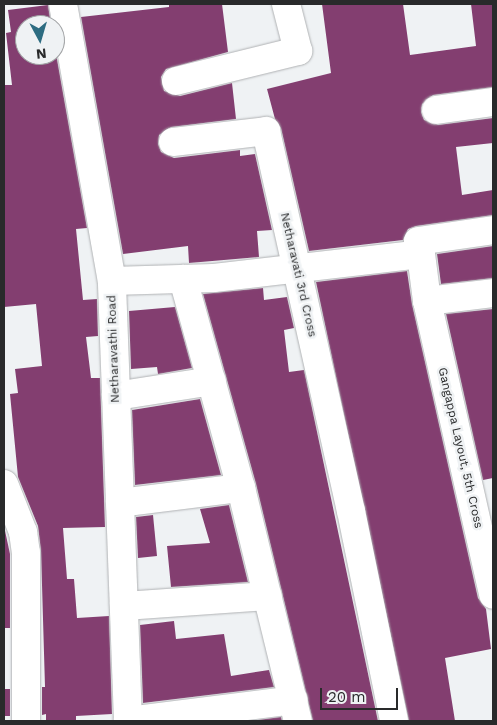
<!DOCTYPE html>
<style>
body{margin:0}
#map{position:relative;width:497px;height:725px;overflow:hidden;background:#eff2f4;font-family:"Work Sans",sans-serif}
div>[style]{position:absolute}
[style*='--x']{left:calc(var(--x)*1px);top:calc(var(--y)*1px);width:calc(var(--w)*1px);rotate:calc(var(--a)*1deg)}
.building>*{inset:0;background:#833e70}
.roads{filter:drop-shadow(0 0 1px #b0b2b4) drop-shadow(0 0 1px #b0b2b4)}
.minor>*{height:28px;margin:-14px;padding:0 14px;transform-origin:14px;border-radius:14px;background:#fff}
span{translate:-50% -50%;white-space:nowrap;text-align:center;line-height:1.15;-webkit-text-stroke:5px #eff2f4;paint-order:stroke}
.street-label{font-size:12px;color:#292a2b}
.frame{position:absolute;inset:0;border:5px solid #292a2b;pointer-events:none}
.north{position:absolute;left:15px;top:15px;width:50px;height:50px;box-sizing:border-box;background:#eff2f4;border:1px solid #a0a2a4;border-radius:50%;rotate:174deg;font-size:14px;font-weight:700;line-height:20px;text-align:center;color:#292a2b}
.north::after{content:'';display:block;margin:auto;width:18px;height:22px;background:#2d6c81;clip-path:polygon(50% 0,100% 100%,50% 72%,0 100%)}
.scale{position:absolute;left:320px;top:688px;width:78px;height:22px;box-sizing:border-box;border:2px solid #292a2b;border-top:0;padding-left:6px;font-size:15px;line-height:18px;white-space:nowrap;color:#292a2b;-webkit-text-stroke:4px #eff2f4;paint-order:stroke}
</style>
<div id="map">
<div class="building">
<div style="clip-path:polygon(169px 4px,222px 4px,228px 52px,166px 69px,161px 77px,164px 91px,180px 96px,232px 83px,236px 119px,171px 127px,159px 135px,158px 144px,161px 152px,174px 158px,240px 150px,240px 156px,255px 154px,272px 230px,257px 231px,259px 257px,189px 263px,188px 246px,123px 254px,81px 17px,169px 7px)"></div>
<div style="clip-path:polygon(322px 4px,403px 4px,410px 55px,476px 46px,471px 4px,493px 4px,493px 87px,433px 95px,422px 104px,421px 112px,424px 120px,438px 125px,493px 118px,493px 143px,456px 147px,462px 195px,493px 190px,493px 215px,416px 226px,408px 229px,403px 240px,309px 251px,281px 128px,275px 119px,267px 89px,331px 73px)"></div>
<div style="clip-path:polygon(48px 5px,51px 25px,25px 25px,25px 55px,55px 55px,55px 48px,87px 228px,76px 229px,83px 300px,97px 299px,98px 336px,86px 337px,91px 378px,100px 378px,105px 527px,63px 528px,67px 579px,74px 579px,77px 618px,109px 616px,112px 714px,76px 716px,76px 721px,46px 721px,46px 714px,42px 715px,42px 687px,45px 687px,41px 551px,38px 526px,18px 477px,10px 394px,18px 393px,15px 369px,42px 366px,36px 304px,4px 307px,4px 85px,12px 85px,6px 33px,11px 32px,8px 10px)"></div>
<div style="clip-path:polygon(493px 246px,493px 278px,441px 284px,437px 254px)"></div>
<div style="clip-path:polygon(407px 271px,412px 304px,478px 598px,486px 609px,491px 649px,445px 658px,455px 721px,409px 721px,316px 282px)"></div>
<div style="clip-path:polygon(263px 288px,264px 300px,287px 297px,294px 328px,284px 330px,289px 372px,304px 370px,378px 721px,313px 721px,256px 484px,203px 294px)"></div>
<div style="clip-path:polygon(175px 307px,192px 368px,158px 374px,157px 367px,131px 369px,129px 311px)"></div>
<div style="clip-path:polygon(493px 309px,493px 478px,483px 480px,446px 314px)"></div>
<div style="clip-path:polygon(200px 399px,221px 475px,135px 485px,132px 410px)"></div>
<div style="clip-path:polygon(229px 505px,248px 582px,171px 587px,167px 546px,210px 543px,200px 509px)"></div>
<div style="clip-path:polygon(153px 515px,157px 556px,138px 558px,136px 517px)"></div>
<div style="clip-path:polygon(4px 526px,10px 554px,10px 628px,4px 628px)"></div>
<div style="clip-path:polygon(174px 621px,176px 639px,224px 634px,231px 676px,269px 670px,274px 687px,143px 703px,140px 625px)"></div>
<div style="clip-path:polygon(4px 689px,10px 689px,10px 716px,4px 716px)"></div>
<div style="clip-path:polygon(281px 717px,282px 721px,251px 721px)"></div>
</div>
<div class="roads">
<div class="minor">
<div style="--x:63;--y:4;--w:281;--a:80"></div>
<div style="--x:176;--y:81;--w:126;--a:-13.8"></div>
<div style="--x:298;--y:51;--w:49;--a:-104.3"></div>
<div style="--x:436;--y:110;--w:58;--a:-8"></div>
<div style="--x:173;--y:142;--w:94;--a:-6.7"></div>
<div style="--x:266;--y:131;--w:389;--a:77.4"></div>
<div style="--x:351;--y:511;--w:214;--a:78.4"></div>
<div style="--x:421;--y:254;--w:13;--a:-103"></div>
<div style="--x:418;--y:241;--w:76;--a:-8.3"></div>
<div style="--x:183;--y:279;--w:217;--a:74.5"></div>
<div style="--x:241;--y:488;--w:240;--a:76.3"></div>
<div style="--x:427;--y:301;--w:301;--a:77.3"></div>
<div style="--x:116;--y:396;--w:97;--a:-8.9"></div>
<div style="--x:4;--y:484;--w:52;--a:68.4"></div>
<div style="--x:23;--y:532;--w:21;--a:82"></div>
<div style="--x:26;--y:553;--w:168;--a:90"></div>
<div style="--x:120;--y:503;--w:122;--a:-7.1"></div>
<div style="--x:124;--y:606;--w:144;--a:-4"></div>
<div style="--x:128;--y:721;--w:440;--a:-92.1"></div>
<div style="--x:112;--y:281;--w:102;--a:-1.7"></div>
<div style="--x:214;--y:278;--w:208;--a:-6.6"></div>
<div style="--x:421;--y:254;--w:47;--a:82.7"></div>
<div style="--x:427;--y:301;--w:66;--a:-6.9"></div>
<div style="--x:128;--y:721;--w:167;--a:-7.2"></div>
</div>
</div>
<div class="street-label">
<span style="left:298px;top:275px;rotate:77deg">Netharavati 3rd Cross</span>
<span style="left:114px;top:349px;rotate:-92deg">Netharavathi Road</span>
<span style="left:460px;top:448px;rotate:77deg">Gangappa Layout, 5th Cross</span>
</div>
<div class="frame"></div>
<div class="north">N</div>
<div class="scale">20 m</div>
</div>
